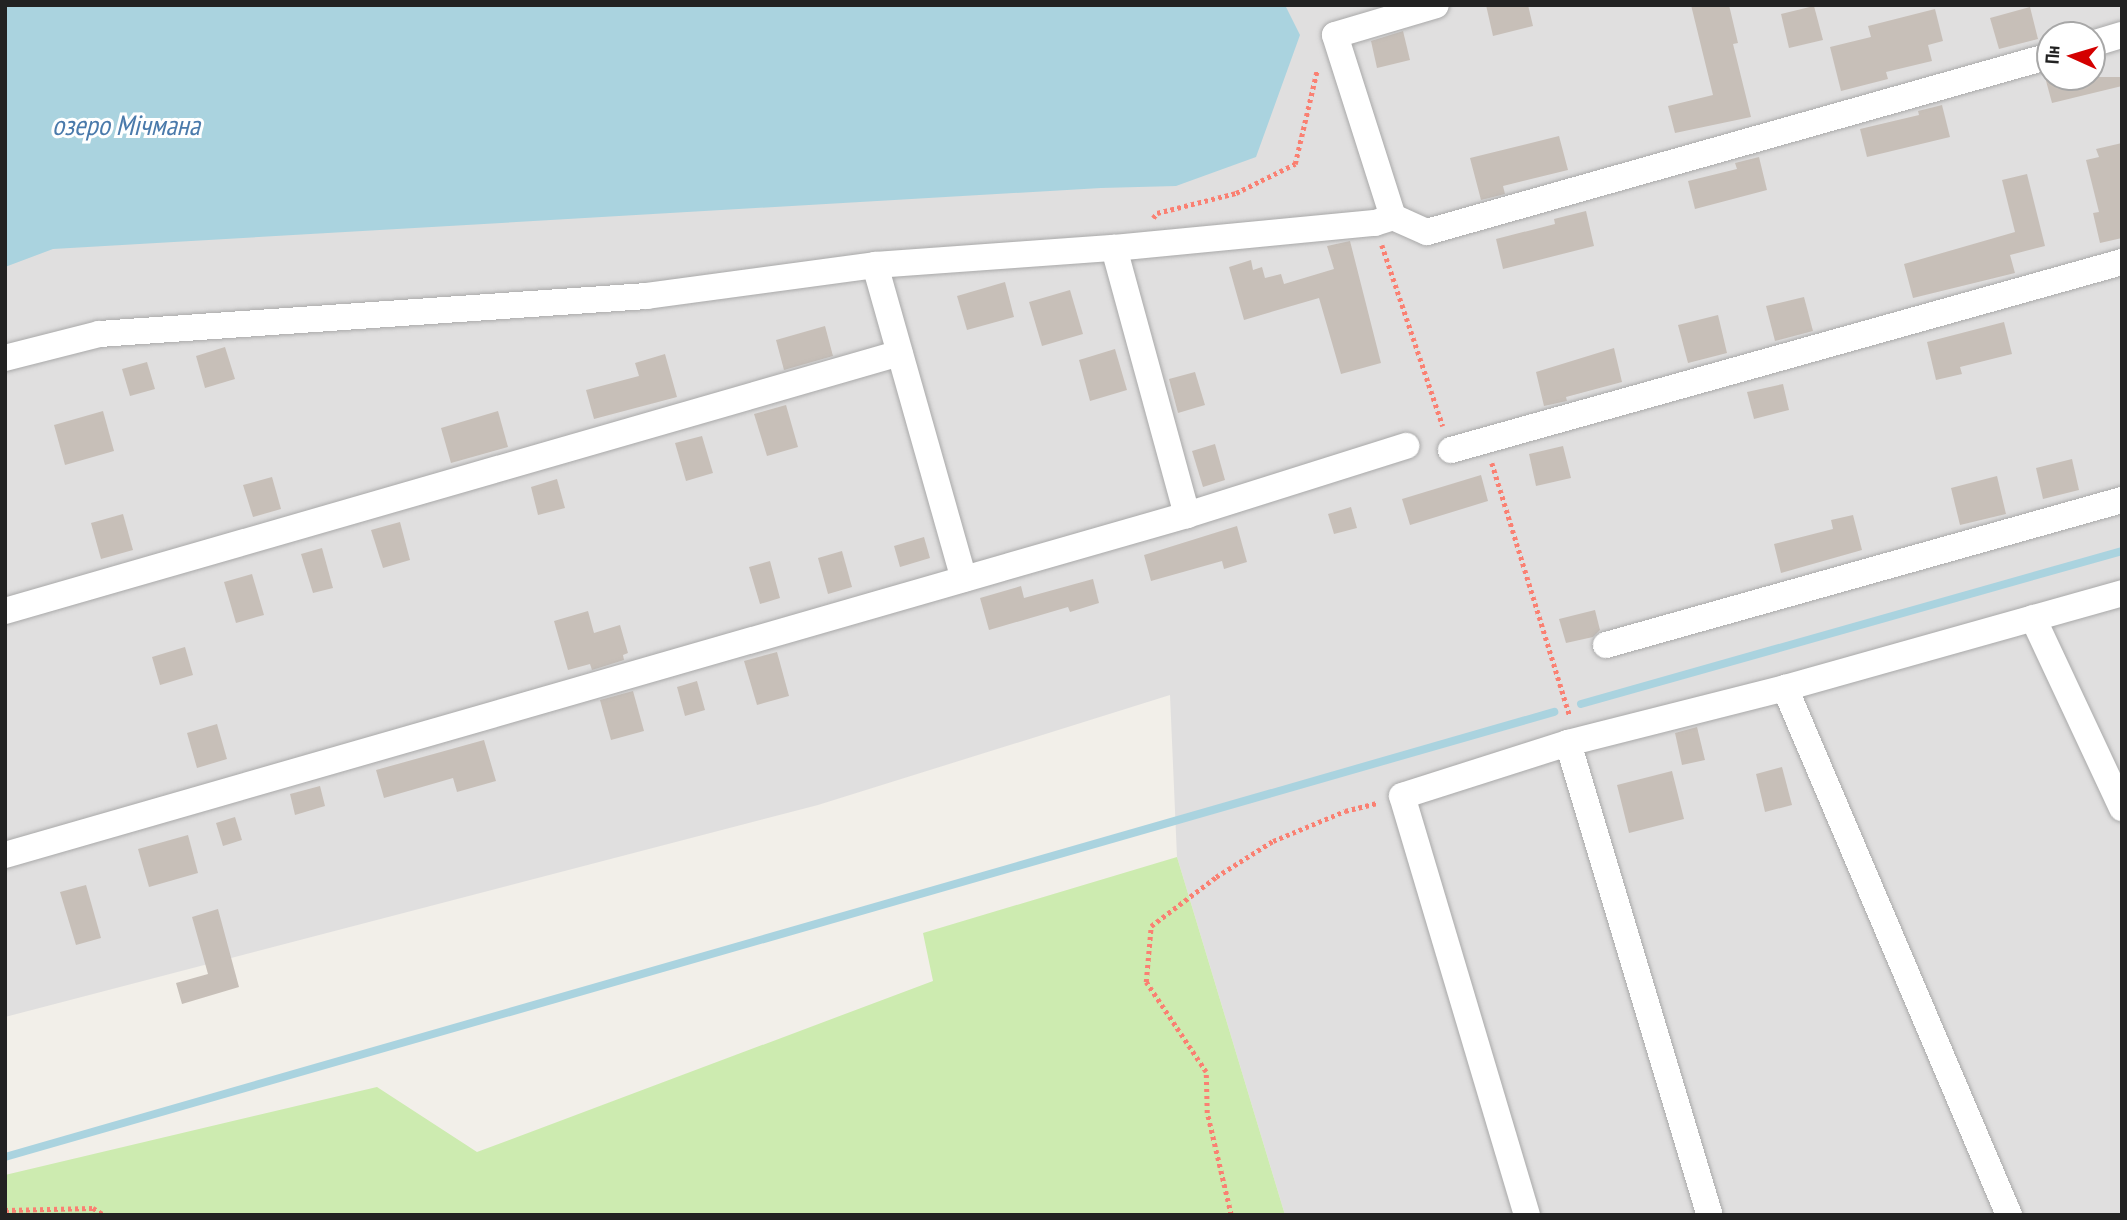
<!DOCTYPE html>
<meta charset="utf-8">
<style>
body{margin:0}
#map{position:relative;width:2127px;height:1220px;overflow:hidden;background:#f2efe9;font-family:"PT Sans Narrow",sans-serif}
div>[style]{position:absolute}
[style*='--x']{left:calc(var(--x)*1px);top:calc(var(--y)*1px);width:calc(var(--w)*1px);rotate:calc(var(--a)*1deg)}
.residential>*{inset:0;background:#e0dfdf}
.grass>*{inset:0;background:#cdebb0}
.water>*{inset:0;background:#aad3df}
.stream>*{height:8px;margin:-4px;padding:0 4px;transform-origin:4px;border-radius:4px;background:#aad3df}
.building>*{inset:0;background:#c7bfb8}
.path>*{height:4.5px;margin-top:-2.25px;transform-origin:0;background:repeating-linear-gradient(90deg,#fa8072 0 3.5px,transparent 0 7px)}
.roads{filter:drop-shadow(0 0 2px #a9a9a9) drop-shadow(0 0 2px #a9a9a9)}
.minor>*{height:26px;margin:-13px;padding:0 13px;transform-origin:13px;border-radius:13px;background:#fff}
span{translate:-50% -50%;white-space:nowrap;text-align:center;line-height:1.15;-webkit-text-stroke:6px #fff;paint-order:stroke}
.water-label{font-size:28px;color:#4a7aab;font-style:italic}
.frame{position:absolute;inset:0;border:7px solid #222;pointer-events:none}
.north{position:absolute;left:2036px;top:21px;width:70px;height:70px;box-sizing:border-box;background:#fff;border:2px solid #a7a7a7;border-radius:50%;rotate:274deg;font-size:19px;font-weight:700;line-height:28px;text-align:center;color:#222}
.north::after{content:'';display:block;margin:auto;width:24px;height:32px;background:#d40000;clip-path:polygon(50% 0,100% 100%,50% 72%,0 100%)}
</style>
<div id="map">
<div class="residential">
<div style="clip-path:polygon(evenodd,5px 5px,2122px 5px,2122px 1215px,1285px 1215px,1177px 857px,1170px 695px,818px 805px,5px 1017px,5px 5px,2050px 35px,2092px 35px,2092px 77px,2050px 77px,2050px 35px)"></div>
</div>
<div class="grass">
<div style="clip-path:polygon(1177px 857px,1285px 1215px,5px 1215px,5px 1175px,377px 1087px,477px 1152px,933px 981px,923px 933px)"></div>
</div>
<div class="water">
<div style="clip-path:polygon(5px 5px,1285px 5px,1300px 35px,1256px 157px,1176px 186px,1101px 188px,53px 249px,5px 267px)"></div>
</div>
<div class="stream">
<div style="--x:1581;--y:704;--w:562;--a:-15.79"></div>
<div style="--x:5;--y:1157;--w:1612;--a:-16.03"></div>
</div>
<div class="building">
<div style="clip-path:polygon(1486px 5px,1528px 5px,1533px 26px,1493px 36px)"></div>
<div style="clip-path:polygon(1691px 5px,1729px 5px,1738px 43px,1733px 44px,1751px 117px,1675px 133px,1668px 106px,1713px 95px)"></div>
<div style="clip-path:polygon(1814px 6px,1823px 40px,1789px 48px,1781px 14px)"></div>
<div style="clip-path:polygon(2030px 7px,2038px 39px,1999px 49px,1990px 18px)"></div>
<div style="clip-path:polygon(1935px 9px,1943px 41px,1928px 45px,1932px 61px,1886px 72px,1888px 79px,1841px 91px,1830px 47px,1871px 37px,1868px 26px)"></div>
<div style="clip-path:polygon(1403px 31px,1410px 60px,1377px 68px,1371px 41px)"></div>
<div style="clip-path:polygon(2045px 77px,2122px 77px,2122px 86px,2052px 103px)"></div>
<div style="clip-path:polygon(1942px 105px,1950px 137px,1867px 157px,1860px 129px,1919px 115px,1918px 111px)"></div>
<div style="clip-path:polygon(1559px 136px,1568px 170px,1503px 186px,1505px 194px,1481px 200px,1470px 158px)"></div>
<div style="clip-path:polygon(2122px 143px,2122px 238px,2100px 243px,2093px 213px,2099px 212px,2086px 160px,2099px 157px,2096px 149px)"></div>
<div style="clip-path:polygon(1759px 157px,1767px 190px,1695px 209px,1688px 181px,1737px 169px,1735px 163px)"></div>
<div style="clip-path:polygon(2027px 174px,2045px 246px,2010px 255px,2015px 273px,1913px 298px,1904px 264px,2015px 232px,2002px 180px)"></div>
<div style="clip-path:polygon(1586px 211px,1594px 246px,1503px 269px,1496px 239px,1555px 224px,1554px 219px)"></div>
<div style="clip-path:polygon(1350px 241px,1381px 363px,1341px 374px,1319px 298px,1244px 320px,1229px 267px,1251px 260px,1253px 270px,1262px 267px,1265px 278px,1281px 274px,1284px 284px,1334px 269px,1327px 246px)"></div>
<div style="clip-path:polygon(1005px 282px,1014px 317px,967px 330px,957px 296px)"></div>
<div style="clip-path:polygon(1070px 290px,1083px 334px,1042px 346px,1029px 302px)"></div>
<div style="clip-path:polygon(1804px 297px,1813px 331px,1775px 341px,1766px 306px)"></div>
<div style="clip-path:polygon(1718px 315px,1727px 353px,1688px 363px,1678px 325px)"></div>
<div style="clip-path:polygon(2004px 322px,2012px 354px,1960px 367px,1962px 374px,1936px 380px,1927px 342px)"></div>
<div style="clip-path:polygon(825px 326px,833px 356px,784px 370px,776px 340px)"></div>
<div style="clip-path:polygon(225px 347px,235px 379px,205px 388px,196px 356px)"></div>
<div style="clip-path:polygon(1614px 348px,1622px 382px,1566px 397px,1567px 401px,1544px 406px,1536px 372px)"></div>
<div style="clip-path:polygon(1115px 349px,1127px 390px,1090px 401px,1079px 360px)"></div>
<div style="clip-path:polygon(665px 354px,677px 397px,594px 419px,586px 390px,639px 376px,635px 363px)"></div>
<div style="clip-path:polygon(147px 362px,155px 389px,130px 396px,122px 369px)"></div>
<div style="clip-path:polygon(1195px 372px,1205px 405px,1178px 413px,1169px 379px)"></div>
<div style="clip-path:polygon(1783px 384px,1789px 410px,1754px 419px,1747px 392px)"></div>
<div style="clip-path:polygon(786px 405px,798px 447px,767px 456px,754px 414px)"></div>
<div style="clip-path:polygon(103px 411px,114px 451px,65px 465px,54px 425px)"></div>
<div style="clip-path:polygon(498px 411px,508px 447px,451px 463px,441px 428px)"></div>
<div style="clip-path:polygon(702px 436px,713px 473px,686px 481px,675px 443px)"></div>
<div style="clip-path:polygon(1215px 444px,1225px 480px,1203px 487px,1192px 451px)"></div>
<div style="clip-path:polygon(1563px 446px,1571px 478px,1536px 486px,1529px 454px)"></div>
<div style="clip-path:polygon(2072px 459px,2079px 490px,2043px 499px,2036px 468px)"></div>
<div style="clip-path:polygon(1481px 475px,1488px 501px,1410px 525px,1402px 499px)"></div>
<div style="clip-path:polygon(1997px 476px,2006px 514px,1960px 525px,1951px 488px)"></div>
<div style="clip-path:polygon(272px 477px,281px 509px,253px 517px,243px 485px)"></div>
<div style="clip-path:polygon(557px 479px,565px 508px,538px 515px,531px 487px)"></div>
<div style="clip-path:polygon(1351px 507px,1357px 528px,1334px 534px,1328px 514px)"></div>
<div style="clip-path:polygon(123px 514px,133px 550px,101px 559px,91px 523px)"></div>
<div style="clip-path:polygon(1853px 515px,1862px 550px,1781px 573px,1774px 544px,1833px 529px,1831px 520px)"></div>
<div style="clip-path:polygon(400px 522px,410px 560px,383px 568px,371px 530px)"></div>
<div style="clip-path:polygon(1237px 526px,1247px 562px,1224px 569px,1222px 561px,1151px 581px,1144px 555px)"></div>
<div style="clip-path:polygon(924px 537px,930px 558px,900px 567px,894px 546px)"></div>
<div style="clip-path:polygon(322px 548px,333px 588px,313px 593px,301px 554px)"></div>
<div style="clip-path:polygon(842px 551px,852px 587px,828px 594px,818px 558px)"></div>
<div style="clip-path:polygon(770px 561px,780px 598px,760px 604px,749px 567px)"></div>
<div style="clip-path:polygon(252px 574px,264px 615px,236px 623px,224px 582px)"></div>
<div style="clip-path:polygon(1093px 579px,1099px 603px,1070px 612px,1068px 607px,989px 630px,980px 598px,1021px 586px,1024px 598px)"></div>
<div style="clip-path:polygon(1595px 610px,1600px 630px,1593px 637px,1566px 643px,1559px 619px)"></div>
<div style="clip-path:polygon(588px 611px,594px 633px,620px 625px,628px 653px,623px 655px,624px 660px,592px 670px,590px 664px,568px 670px,554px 621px)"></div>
<div style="clip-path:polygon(185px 647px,193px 675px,160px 685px,152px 657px)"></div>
<div style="clip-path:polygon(777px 652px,789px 696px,757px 705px,744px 661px)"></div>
<div style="clip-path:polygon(697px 681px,705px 710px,685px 716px,677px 687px)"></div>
<div style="clip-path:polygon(633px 691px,644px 731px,611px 740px,600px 700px)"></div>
<div style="clip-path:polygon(217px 724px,227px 759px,197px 768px,187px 733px)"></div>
<div style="clip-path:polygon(1697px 727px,1705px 760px,1682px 765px,1675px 733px)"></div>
<div style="clip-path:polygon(484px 740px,496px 781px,457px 792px,453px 778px,384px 798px,376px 770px)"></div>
<div style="clip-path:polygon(1782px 767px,1792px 805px,1765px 812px,1756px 774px)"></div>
<div style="clip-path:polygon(1672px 771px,1684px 819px,1629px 833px,1617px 785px)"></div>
<div style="clip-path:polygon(320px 786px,325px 806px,295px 815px,290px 794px)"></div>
<div style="clip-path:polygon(235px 817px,242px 840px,223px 846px,216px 823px)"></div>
<div style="clip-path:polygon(188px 835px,198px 873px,149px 887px,138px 849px)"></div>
<div style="clip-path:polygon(86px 885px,101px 938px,76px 945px,60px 892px)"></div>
<div style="clip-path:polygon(218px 909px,239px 987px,182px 1004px,176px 983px,208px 974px,192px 917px)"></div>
</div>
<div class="path">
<div style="--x:1153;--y:218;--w:6;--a:-51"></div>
<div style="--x:1157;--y:213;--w:81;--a:-14.2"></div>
<div style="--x:1236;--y:193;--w:66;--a:-26.2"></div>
<div style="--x:1295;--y:164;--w:97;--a:-76.8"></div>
<div style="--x:1382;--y:245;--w:191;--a:71.4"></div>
<div style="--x:1492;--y:463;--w:265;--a:72.9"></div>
<div style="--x:5;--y:1210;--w:88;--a:-1.3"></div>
<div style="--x:93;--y:1208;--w:13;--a:32"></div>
<div style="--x:1231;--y:1215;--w:105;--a:-103.2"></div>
<div style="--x:1207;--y:1113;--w:41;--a:-91.4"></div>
<div style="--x:1206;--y:1072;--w:108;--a:-123.7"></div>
<div style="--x:1146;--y:982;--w:56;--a:-84.9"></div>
<div style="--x:1151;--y:926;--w:81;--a:-37"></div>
<div style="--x:1216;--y:877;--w:67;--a:-32.3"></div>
<div style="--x:1273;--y:841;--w:78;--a:-22.6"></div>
<div style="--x:1345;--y:811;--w:33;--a:-14"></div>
</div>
<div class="roads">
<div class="minor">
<div style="--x:2092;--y:44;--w:31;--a:-17"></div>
<div style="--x:1393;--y:217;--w:191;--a:-107.7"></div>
<div style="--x:1335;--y:35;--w:105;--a:-16.5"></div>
<div style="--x:1114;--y:248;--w:277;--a:74.7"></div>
<div style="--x:875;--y:265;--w:326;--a:74.2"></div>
<div style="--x:5;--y:358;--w:97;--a:-14.3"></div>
<div style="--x:99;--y:334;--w:549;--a:-3.97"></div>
<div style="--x:647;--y:296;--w:230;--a:-7.7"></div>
<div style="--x:875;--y:265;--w:240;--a:-4.1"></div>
<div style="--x:1114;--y:248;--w:262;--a:-5.5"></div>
<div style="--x:1375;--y:223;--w:19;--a:-18"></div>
<div style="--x:1393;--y:217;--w:37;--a:24"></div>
<div style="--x:1427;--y:232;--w:647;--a:-15.78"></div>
<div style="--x:1451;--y:450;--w:697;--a:-15.65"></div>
<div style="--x:5;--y:611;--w:931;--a:-16.08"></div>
<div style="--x:2033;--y:618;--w:210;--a:64.9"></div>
<div style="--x:1606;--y:645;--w:536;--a:-15.7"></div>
<div style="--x:1785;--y:688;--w:573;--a:66.97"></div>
<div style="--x:1568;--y:743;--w:493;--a:73.3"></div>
<div style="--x:5;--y:855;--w:1230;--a:-16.05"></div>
<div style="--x:1187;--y:515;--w:230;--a:-17.5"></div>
<div style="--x:1527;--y:1215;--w:437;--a:-106.6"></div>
<div style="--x:1402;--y:796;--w:174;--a:-17.7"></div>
<div style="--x:1568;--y:743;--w:224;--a:-14.2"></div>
<div style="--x:1785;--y:688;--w:350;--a:-15.7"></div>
</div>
</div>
<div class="water-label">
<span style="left:126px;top:125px">озеро Мічмана</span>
</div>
<div class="frame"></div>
<div class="north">Пн</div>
</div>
